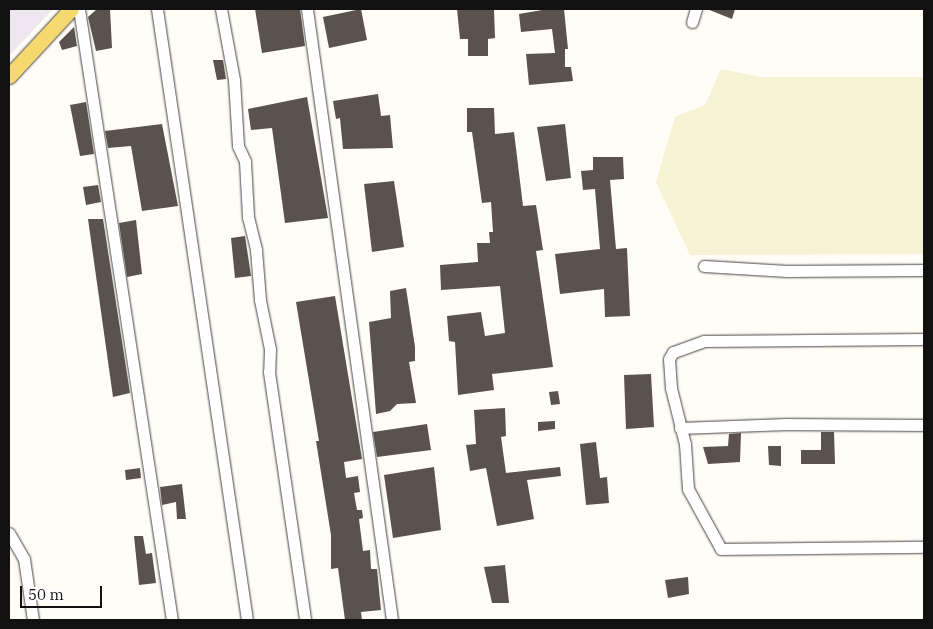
<!DOCTYPE html>
<style>
body{margin:0}
#map{position:relative;width:933px;height:629px;overflow:hidden;background:#fffdf5;font-family:"IBM Plex Serif",serif}
div>[style]{position:absolute}
[style*='--x']{left:calc(var(--x)*1px);top:calc(var(--y)*1px);width:calc(var(--w)*1px);rotate:calc(var(--a)*1deg)}
.industrial>*{inset:0;background:#eee6ef}
.farmland>*{inset:0;background:#f5f3d4}
.building>*{inset:0;background:#59524d}
.roads{filter:drop-shadow(0 0 1px #444) drop-shadow(0 0 1px #444)}
.minor>*{height:11px;margin:-5.5px;padding:0 5.5px;transform-origin:5.5px;border-radius:5.5px;background:#fff}
.major>*{height:15px;margin:-7.5px;padding:0 7.5px;transform-origin:7.5px;border-radius:7.5px;background:#f6d96e}
span{translate:-50% -50%;white-space:nowrap;text-align:center;line-height:1.15;-webkit-text-stroke:5px #fff;paint-order:stroke}
.frame{position:absolute;inset:0;border:10px solid #111;pointer-events:none}
.scale{position:absolute;left:20px;top:586px;width:82px;height:22px;box-sizing:border-box;border:2px solid #111;border-top:0;padding-left:6px;font-size:15px;line-height:18px;white-space:nowrap;color:#111;-webkit-text-stroke:4px #fff;paint-order:stroke}
</style>
<div id="map">
<div class="industrial">
<div style="clip-path:polygon(9px 9px,53px 9px,9px 56px)"></div>
</div>
<div class="farmland">
<div style="clip-path:polygon(721px 69px,761px 77px,924px 77px,924px 254px,690px 255px,656px 182px,675px 117px,705px 105px)"></div>
</div>
<div class="building">
<div style="clip-path:polygon(97px 9px,110px 9px,112px 48px,96px 51px,88px 17px)"></div>
<div style="clip-path:polygon(255px 9px,300px 9px,305px 46px,262px 53px)"></div>
<div style="clip-path:polygon(361px 9px,367px 40px,329px 48px,323px 17px)"></div>
<div style="clip-path:polygon(457px 9px,494px 9px,495px 38px,488px 39px,488px 56px,468px 56px,468px 39px,460px 39px)"></div>
<div style="clip-path:polygon(548px 9px,564px 9px,568px 49px,565px 49px,565px 67px,571px 67px,573px 81px,529px 85px,526px 54px,555px 53px,552px 29px,521px 32px,519px 14px)"></div>
<div style="clip-path:polygon(707px 9px,735px 9px,732px 19px)"></div>
<div style="clip-path:polygon(74px 27px,77px 46px,62px 50px,59px 42px)"></div>
<div style="clip-path:polygon(213px 60px,223px 60px,226px 79px,217px 80px)"></div>
<div style="clip-path:polygon(378px 94px,381px 116px,390px 115px,393px 148px,343px 149px,340px 118px,336px 119px,333px 101px)"></div>
<div style="clip-path:polygon(307px 97px,328px 218px,285px 223px,272px 128px,251px 130px,248px 109px)"></div>
<div style="clip-path:polygon(86px 102px,94px 154px,80px 156px,70px 105px)"></div>
<div style="clip-path:polygon(467px 108px,494px 108px,495px 134px,514px 132px,523px 206px,536px 205px,543px 250px,536px 251px,553px 367px,492px 374px,494px 390px,458px 395px,455px 342px,449px 341px,447px 316px,481px 312px,485px 336px,505px 333px,500px 286px,441px 290px,440px 265px,478px 262px,477px 243px,490px 243px,489px 232px,493px 232px,491px 202px,482px 203px,472px 132px,467px 132px)"></div>
<div style="clip-path:polygon(162px 124px,178px 206px,142px 211px,131px 146px,108px 148px,105px 131px)"></div>
<div style="clip-path:polygon(565px 124px,571px 178px,546px 181px,537px 127px)"></div>
<div style="clip-path:polygon(593px 157px,623px 157px,624px 179px,610px 180px,616px 249px,627px 248px,630px 316px,605px 317px,604px 289px,560px 294px,555px 254px,600px 249px,595px 189px,583px 190px,581px 171px,593px 170px)"></div>
<div style="clip-path:polygon(394px 181px,404px 247px,372px 252px,364px 184px)"></div>
<div style="clip-path:polygon(98px 185px,101px 202px,86px 205px,83px 187px)"></div>
<div style="clip-path:polygon(88px 219px,103px 219px,130px 393px,113px 397px)"></div>
<div style="clip-path:polygon(136px 220px,142px 274px,127px 277px,119px 223px)"></div>
<div style="clip-path:polygon(245px 236px,251px 276px,235px 278px,231px 238px)"></div>
<div style="clip-path:polygon(406px 288px,415px 347px,415px 361px,409px 362px,416px 403px,397px 404px,390px 411px,376px 414px,369px 322px,391px 318px,390px 291px)"></div>
<div style="clip-path:polygon(335px 296px,362px 459px,344px 462px,346px 478px,358px 476px,360px 492px,354px 493px,357px 510px,362px 510px,363px 518px,359px 519px,363px 551px,370px 550px,371px 569px,377px 569px,381px 610px,361px 612px,362px 620px,345px 620px,338px 568px,331px 569px,331px 535px,316px 441px,319px 441px,296px 302px)"></div>
<div style="clip-path:polygon(651px 374px,654px 427px,626px 429px,624px 375px)"></div>
<div style="clip-path:polygon(558px 391px,560px 404px,551px 405px,549px 392px)"></div>
<div style="clip-path:polygon(505px 408px,506px 436px,501px 437px,506px 473px,560px 467px,561px 476px,527px 480px,534px 519px,497px 526px,486px 468px,470px 471px,466px 445px,476px 444px,474px 410px)"></div>
<div style="clip-path:polygon(555px 421px,555px 429px,538px 431px,538px 422px)"></div>
<div style="clip-path:polygon(427px 424px,431px 450px,377px 457px,373px 432px)"></div>
<div style="clip-path:polygon(821px 432px,834px 432px,835px 464px,801px 464px,801px 450px,821px 450px)"></div>
<div style="clip-path:polygon(741px 433px,740px 462px,708px 464px,703px 447px,728px 446px,729px 434px)"></div>
<div style="clip-path:polygon(596px 442px,600px 478px,607px 477px,609px 503px,586px 505px,580px 444px)"></div>
<div style="clip-path:polygon(768px 446px,781px 446px,781px 466px,769px 465px)"></div>
<div style="clip-path:polygon(434px 467px,441px 530px,393px 538px,384px 475px)"></div>
<div style="clip-path:polygon(140px 468px,141px 478px,126px 480px,125px 470px)"></div>
<div style="clip-path:polygon(182px 484px,186px 519px,177px 519px,176px 502px,162px 505px,160px 487px)"></div>
<div style="clip-path:polygon(134px 536px,143px 536px,146px 554px,152px 553px,156px 583px,139px 585px)"></div>
<div style="clip-path:polygon(505px 565px,509px 603px,492px 603px,484px 567px)"></div>
<div style="clip-path:polygon(688px 577px,689px 594px,668px 598px,665px 580px)"></div>
</div>
<div class="roads">
<div class="minor">
<div style="--x:79;--y:9;--w:618;--a:81.35"></div>
<div style="--x:157;--y:9;--w:618;--a:81.62"></div>
<div style="--x:221;--y:9;--w:72;--a:79.6"></div>
<div style="--x:234;--y:80;--w:66;--a:86.5"></div>
<div style="--x:238;--y:146;--w:17;--a:65"></div>
<div style="--x:245;--y:161;--w:56;--a:86.9"></div>
<div style="--x:248;--y:217;--w:34;--a:76"></div>
<div style="--x:256;--y:250;--w:50;--a:85.4"></div>
<div style="--x:260;--y:300;--w:50;--a:78.5"></div>
<div style="--x:270;--y:349;--w:23;--a:92"></div>
<div style="--x:269;--y:372;--w:251;--a:81.7"></div>
<div style="--x:307;--y:9;--w:617;--a:82.08"></div>
<div style="--x:692;--y:22;--w:14;--a:-73"></div>
<div style="--x:704;--y:266;--w:83;--a:3.4"></div>
<div style="--x:787;--y:271;--w:137;--a:-0.4"></div>
<div style="--x:924;--y:339;--w:220;--a:179.5"></div>
<div style="--x:704;--y:341;--w:33;--a:160"></div>
<div style="--x:673;--y:352;--w:8;--a:120"></div>
<div style="--x:669;--y:359;--w:29;--a:86"></div>
<div style="--x:671;--y:388;--w:58;--a:76"></div>
<div style="--x:685;--y:444;--w:45;--a:86.2"></div>
<div style="--x:688;--y:489;--w:68;--a:61.2"></div>
<div style="--x:721;--y:549;--w:203;--a:-0.6"></div>
<div style="--x:680;--y:428;--w:107;--a:-2.1"></div>
<div style="--x:787;--y:424;--w:137;--a:0.4"></div>
<div style="--x:9;--y:533;--w:30;--a:60"></div>
<div style="--x:24;--y:559;--w:62;--a:81.6"></div>
</div>
<div class="major">
<div style="--x:9;--y:76;--w:91;--a:-47.2"></div>
</div>
</div>
<div class="frame"></div>
<div class="scale">50 m</div>
</div>
